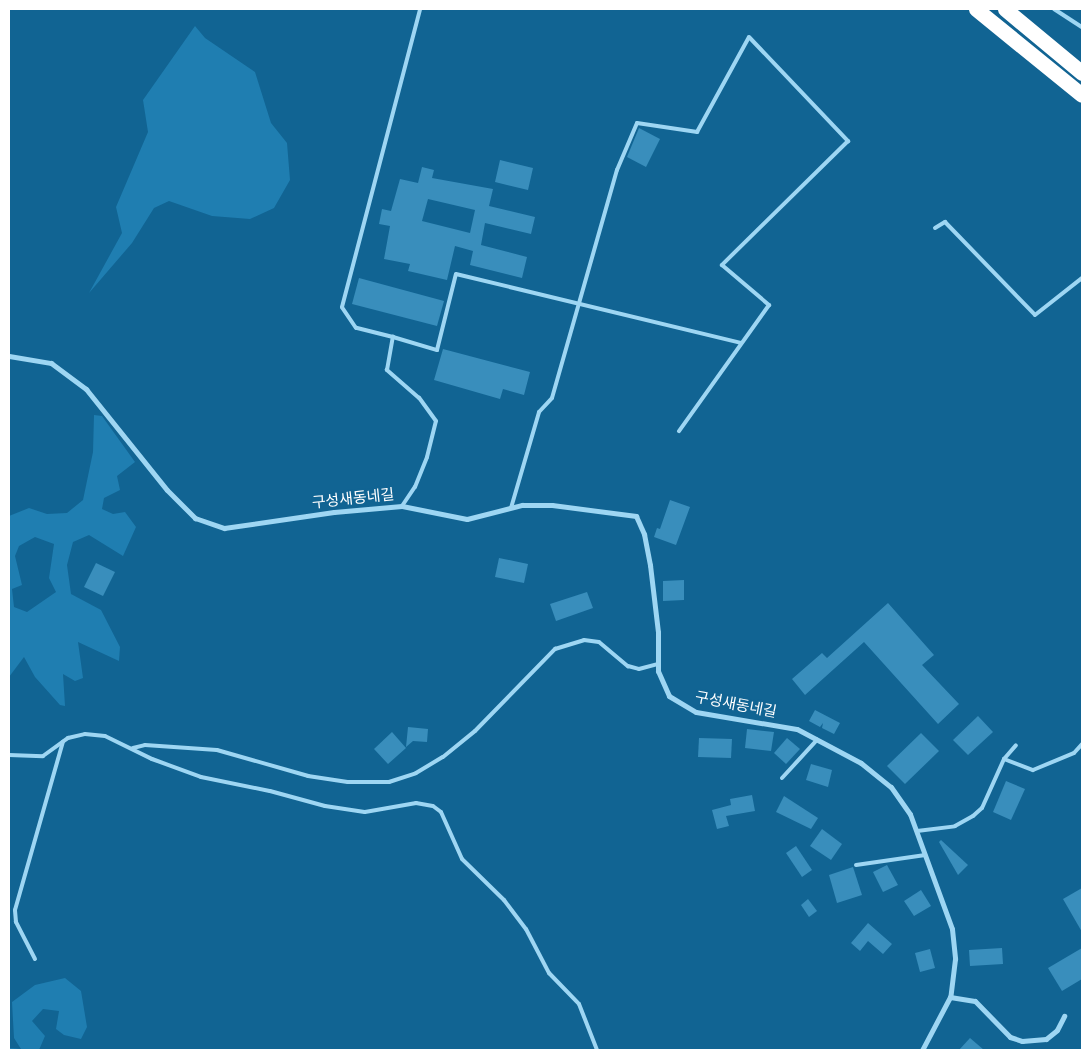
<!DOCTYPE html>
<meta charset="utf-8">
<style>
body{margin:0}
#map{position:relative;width:1091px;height:1059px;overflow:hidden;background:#116493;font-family:"Asap Condensed","Noto Sans KR",sans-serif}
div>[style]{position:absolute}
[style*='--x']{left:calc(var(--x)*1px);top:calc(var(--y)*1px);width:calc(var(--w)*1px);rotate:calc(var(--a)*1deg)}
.green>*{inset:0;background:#1f7eb1}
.building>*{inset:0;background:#398ebc}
.lane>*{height:4px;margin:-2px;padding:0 2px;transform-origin:2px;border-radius:2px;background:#9ed6f3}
.street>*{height:5px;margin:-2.5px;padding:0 2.5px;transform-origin:2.5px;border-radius:2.5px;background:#9ed6f3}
.highway>*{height:15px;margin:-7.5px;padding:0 7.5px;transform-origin:7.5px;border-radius:7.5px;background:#fff}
span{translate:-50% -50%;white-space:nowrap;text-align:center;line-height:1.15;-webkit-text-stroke:4px #116493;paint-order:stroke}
.street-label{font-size:15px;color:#fff}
.frame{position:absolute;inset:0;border:10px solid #fff;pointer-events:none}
</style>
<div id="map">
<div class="green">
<div style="clip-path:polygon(195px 26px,205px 38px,255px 72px,271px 123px,287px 143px,290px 180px,274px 208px,250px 219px,212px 216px,169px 201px,154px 208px,132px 243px,89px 293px,122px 233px,116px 207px,148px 132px,143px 100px)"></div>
<div style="clip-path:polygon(evenodd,94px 415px,102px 416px,135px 462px,117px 476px,120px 490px,104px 498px,102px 509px,113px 514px,125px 512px,136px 527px,123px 556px,89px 535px,73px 542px,67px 565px,71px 594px,101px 610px,120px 647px,119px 661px,78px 642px,83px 678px,75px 681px,63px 674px,65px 706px,60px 705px,35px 677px,24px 657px,9px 677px,9px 516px,29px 508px,47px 514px,67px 513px,83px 500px,93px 452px,94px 415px,35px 537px,54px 544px,49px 578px,56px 592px,27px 612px,14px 607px,12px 589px,22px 585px,15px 556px,19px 546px,35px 537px)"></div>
<div style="clip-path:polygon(65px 978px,81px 991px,87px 1027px,81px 1039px,64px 1035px,56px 1029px,59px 1011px,43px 1009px,32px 1021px,45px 1036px,39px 1050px,9px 1050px,9px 1048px,21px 1049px,14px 1038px,12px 1002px,35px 985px)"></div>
</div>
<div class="building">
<div style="clip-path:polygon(639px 128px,660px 139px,646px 167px,627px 157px)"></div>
<div style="clip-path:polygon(500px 160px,533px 168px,528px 190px,495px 182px)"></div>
<div style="clip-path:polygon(evenodd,422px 167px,434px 170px,432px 178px,493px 189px,489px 206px,535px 217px,531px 234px,485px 223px,481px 245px,527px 257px,522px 278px,470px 265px,473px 251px,455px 246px,447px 280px,408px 271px,410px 264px,384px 259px,390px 226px,379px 224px,382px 209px,391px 211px,400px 179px,418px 183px,422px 167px,428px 199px,475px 210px,470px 233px,422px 221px,428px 199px)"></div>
<div style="clip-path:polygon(359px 278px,444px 301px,437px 326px,352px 304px)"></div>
<div style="clip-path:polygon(443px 349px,530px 372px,524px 395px,503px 389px,500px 399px,434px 380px)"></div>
<div style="clip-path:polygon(670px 500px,690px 507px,676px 545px,654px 537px,657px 528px,660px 529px)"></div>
<div style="clip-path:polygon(499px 558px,528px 564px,524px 583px,495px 577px)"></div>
<div style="clip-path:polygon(96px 563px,115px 572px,103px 596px,84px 587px)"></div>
<div style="clip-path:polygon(684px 580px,684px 600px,663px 601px,663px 581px)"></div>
<div style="clip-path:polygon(587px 592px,593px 608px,556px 621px,550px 604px)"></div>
<div style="clip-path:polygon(888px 603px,934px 655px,922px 665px,959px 704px,938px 724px,864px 642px,805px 695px,792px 679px,822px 653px,827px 658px)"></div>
<div style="clip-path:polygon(815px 710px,840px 723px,834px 734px,822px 728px,823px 723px,820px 727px,809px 721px)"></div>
<div style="clip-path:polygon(978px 716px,993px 732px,968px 755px,953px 740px)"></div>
<div style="clip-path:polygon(408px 727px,428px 729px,427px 742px,413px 741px,406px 747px)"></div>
<div style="clip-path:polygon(747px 729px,774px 732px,771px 751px,745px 748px)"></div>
<div style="clip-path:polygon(392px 732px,406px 748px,388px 764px,374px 749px)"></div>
<div style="clip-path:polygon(921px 733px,939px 751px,905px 784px,887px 766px)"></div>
<div style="clip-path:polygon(699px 738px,732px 739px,731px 758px,698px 757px)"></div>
<div style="clip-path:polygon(787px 738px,800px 749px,786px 764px,774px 753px)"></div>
<div style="clip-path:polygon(811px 764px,832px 770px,828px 787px,806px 780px)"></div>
<div style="clip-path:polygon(1006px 781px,1025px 789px,1011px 820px,993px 812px)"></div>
<div style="clip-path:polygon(752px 795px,755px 811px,726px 816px,729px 826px,717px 829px,712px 810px,731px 805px,730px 799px)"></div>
<div style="clip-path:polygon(784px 796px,818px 818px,811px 829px,776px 812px)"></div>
<div style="clip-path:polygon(822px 829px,842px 844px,831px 860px,810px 846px)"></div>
<div style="clip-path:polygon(941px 840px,968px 865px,958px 875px,939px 842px)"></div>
<div style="clip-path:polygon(796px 846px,812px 870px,802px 877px,786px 853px)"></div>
<div style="clip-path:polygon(887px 865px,898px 885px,883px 892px,873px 872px)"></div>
<div style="clip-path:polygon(853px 867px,862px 895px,837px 903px,829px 875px)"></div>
<div style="clip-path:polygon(1082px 888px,1082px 932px,1063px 899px)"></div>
<div style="clip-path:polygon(921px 890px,931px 906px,914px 916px,904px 901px)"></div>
<div style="clip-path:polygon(808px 899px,817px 911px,809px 917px,801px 905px)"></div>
<div style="clip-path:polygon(868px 923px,892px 944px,883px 954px,868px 941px,860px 951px,851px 943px)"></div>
<div style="clip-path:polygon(1002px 948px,1003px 964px,970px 966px,969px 950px)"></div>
<div style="clip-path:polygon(1082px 948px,1082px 979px,1062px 991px,1048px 968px)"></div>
<div style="clip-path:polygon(930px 949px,935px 968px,920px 972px,915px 953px)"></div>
<div style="clip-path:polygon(970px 1038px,984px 1050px,959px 1050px)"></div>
</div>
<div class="lane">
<div style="--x:1054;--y:9;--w:33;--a:33"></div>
<div style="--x:935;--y:228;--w:12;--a:-31"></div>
<div style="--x:945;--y:222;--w:129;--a:45.9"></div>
<div style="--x:1035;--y:315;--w:60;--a:-38.2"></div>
<div style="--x:393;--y:337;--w:46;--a:16.5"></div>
<div style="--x:437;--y:350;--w:78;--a:-76"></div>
<div style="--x:456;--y:274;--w:293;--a:13.6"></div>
<div style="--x:402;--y:506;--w:23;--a:-56"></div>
<div style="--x:415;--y:487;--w:32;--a:-68"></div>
<div style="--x:427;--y:457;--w:37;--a:-76"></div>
<div style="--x:436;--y:421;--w:29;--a:-126"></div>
<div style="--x:419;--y:398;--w:43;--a:-138.8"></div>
<div style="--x:387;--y:370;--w:34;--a:-80"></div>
<div style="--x:393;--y:337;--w:38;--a:-166"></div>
<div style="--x:356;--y:328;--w:25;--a:-124"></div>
<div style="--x:342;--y:307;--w:308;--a:-75.3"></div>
<div style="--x:511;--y:508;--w:100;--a:-73.7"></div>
<div style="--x:539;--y:412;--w:19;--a:-47"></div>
<div style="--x:552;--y:398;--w:237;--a:-74.1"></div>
<div style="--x:617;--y:170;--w:51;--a:-66.9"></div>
<div style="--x:637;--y:123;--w:61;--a:8.5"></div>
<div style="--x:697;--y:132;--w:108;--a:-61.3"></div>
<div style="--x:749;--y:37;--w:144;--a:46.4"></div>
<div style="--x:848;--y:141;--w:177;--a:135.5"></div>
<div style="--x:722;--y:265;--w:62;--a:40.4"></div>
<div style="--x:769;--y:305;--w:155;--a:125.5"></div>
<div style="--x:133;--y:748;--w:12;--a:-14"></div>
<div style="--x:145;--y:745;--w:72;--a:4"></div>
<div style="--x:217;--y:750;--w:95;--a:15.9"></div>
<div style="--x:308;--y:776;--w:40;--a:8.5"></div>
<div style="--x:348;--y:782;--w:41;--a:0"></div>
<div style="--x:389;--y:782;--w:28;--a:-18"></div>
<div style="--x:416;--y:773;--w:31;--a:-31"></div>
<div style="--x:443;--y:757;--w:41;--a:-39.1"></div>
<div style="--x:475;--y:731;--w:115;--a:-45.7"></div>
<div style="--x:555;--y:649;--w:30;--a:-17"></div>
<div style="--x:584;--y:640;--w:15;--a:8"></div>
<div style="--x:599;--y:642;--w:38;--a:40"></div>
<div style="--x:628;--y:666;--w:11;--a:15"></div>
<div style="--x:639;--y:669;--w:20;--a:-15"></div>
<div style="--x:9;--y:755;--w:34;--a:2"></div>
<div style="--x:43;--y:756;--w:31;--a:-36"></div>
<div style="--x:68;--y:738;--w:17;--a:-13"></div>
<div style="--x:85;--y:734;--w:20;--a:6"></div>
<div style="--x:105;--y:736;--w:52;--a:26.1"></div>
<div style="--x:152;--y:759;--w:52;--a:20.2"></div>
<div style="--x:201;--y:777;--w:70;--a:11.5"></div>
<div style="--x:270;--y:791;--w:57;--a:15.3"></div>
<div style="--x:325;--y:806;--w:40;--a:8.5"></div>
<div style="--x:365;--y:812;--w:52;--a:-10"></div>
<div style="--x:416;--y:803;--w:17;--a:10"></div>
<div style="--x:433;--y:806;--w:10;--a:37"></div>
<div style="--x:441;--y:812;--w:51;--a:65.9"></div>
<div style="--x:462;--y:859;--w:59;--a:44.3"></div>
<div style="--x:504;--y:900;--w:36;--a:53"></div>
<div style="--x:526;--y:929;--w:50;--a:62.4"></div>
<div style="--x:549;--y:973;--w:43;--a:45.9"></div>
<div style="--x:579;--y:1004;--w:49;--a:68.6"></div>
<div style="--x:1004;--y:759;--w:18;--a:-49"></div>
<div style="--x:782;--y:778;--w:52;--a:-47.4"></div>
<div style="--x:917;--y:831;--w:38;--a:-7"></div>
<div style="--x:955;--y:826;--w:21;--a:-29"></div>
<div style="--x:973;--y:816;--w:12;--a:-42"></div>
<div style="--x:982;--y:808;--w:54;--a:-65.8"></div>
<div style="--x:1004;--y:759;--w:31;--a:21"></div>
<div style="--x:1033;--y:770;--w:44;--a:-22.5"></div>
<div style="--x:1074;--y:753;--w:12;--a:-48"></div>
<div style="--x:856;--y:865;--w:70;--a:-8.2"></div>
<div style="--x:35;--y:959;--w:42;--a:-117.2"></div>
<div style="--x:16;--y:922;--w:12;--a:-95"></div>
<div style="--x:15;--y:910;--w:175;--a:-74.1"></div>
</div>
<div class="street">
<div style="--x:9;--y:356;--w:43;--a:9.5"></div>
<div style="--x:51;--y:363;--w:44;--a:36.6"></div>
<div style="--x:86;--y:389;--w:129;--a:51.3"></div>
<div style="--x:167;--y:490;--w:40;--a:45"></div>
<div style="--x:195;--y:518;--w:31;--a:19"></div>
<div style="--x:224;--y:528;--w:111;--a:-8.3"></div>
<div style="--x:334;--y:512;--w:68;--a:-5"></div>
<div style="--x:402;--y:506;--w:66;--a:11.3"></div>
<div style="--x:467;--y:519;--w:57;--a:-14.3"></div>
<div style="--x:522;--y:505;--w:30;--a:0"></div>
<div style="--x:552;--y:505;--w:85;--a:7.5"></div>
<div style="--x:636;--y:516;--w:20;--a:66"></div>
<div style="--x:644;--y:534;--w:32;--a:79"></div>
<div style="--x:650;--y:565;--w:67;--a:83.2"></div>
<div style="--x:658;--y:632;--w:39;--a:90"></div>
<div style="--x:658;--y:671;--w:27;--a:66"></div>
<div style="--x:669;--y:696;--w:31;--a:31"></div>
<div style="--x:696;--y:712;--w:102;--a:9.6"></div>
<div style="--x:797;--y:729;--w:72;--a:28"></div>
<div style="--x:861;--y:763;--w:38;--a:39"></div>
<div style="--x:891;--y:787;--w:33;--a:55"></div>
<div style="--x:910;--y:814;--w:122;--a:69.9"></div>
<div style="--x:952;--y:929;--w:30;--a:84"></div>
<div style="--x:955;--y:959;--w:38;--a:97"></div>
<div style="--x:950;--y:997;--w:60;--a:117.8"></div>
<div style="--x:950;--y:997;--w:25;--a:9"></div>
<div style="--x:975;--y:1001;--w:50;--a:45.8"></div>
<div style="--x:1010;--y:1037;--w:13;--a:18"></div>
<div style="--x:1022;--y:1041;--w:24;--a:-5"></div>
<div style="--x:1046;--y:1039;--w:14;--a:-39"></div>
<div style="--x:1057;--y:1030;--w:16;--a:-63"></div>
</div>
<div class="highway">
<div style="--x:976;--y:9;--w:136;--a:39.1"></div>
<div style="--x:1005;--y:9;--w:100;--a:39.7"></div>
</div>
<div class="street-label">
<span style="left:353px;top:498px;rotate:-6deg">구성새동네길</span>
<span style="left:736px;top:704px;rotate:11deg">구성새동네길</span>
</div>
<div class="frame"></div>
</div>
